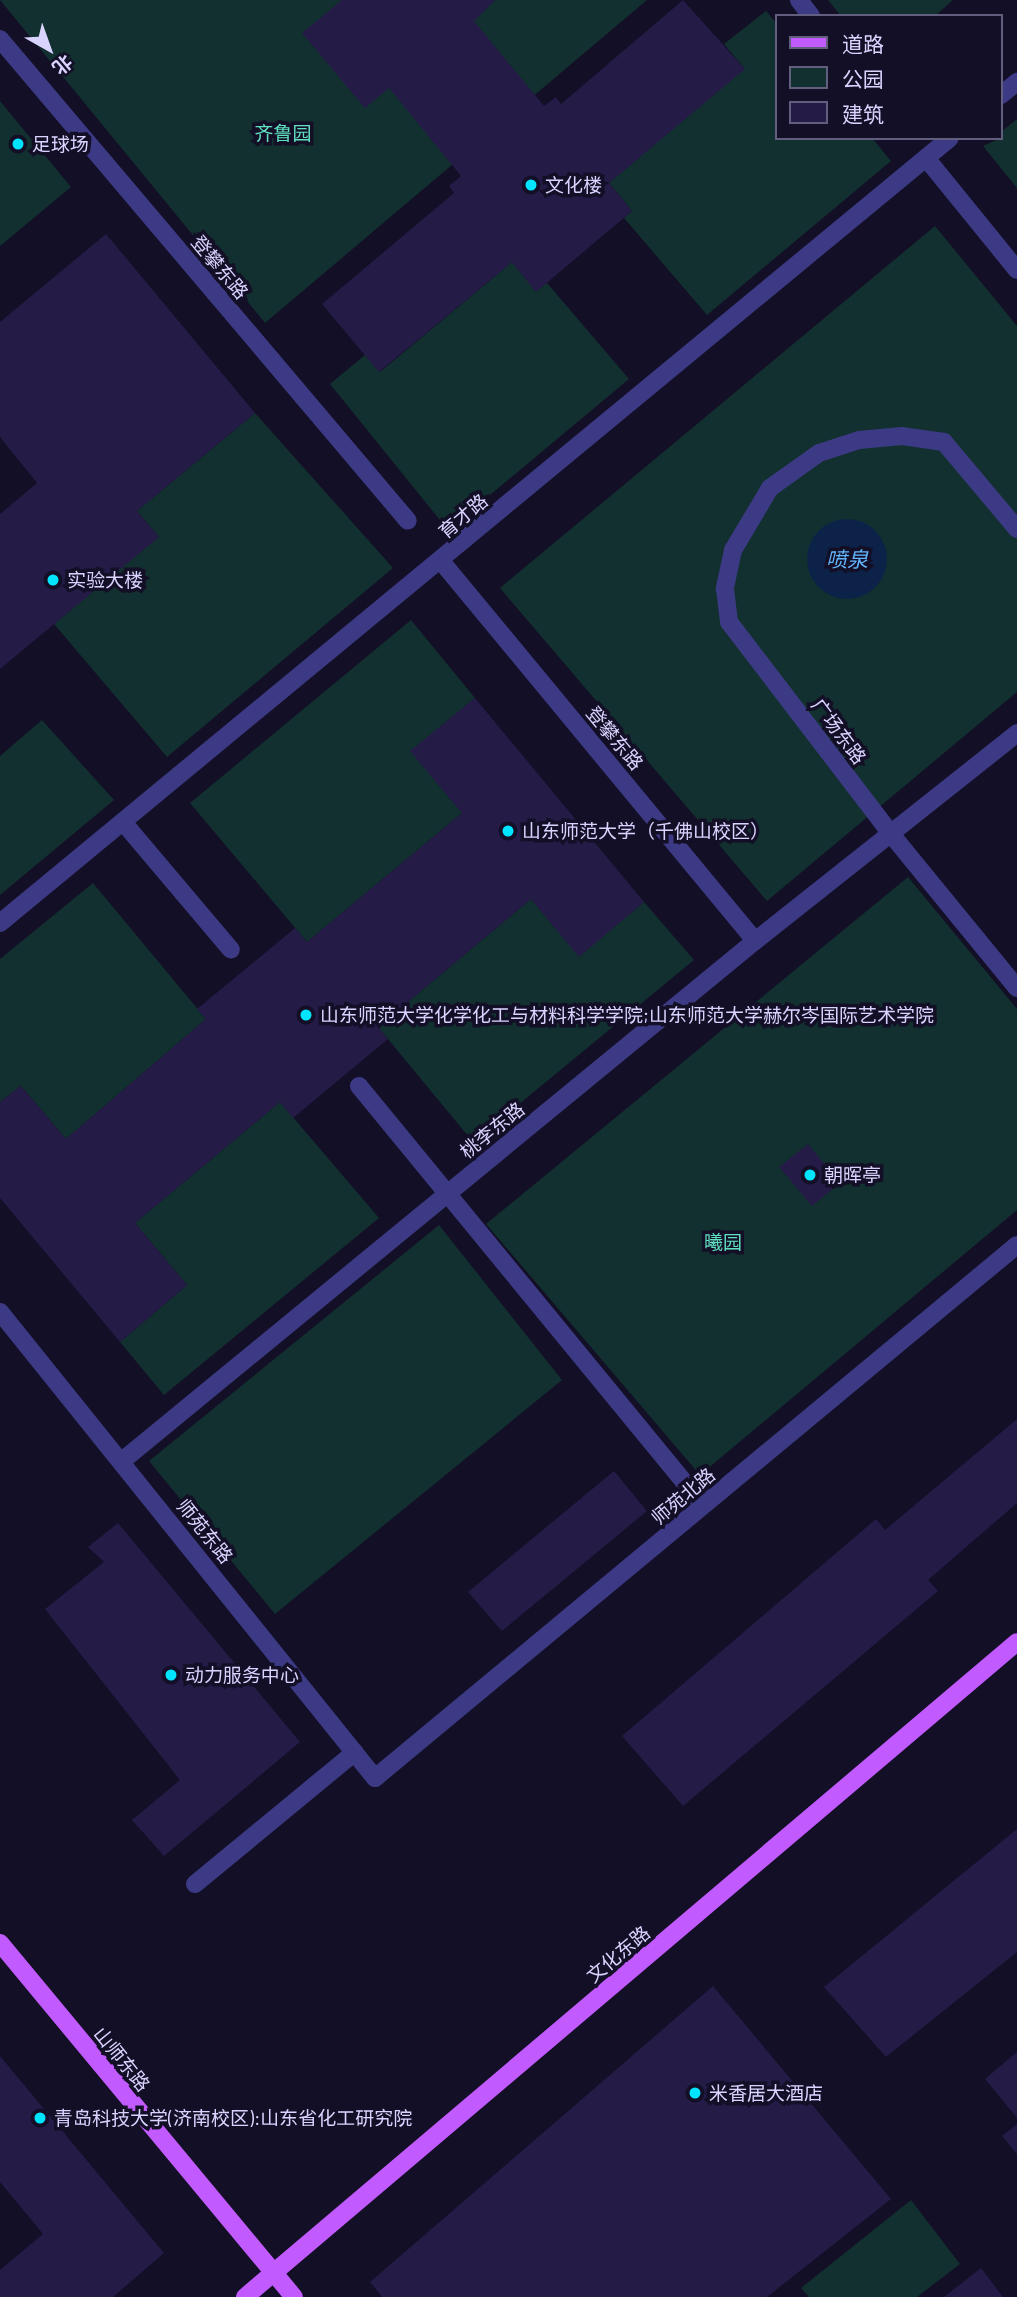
<!DOCTYPE html>
<meta charset="utf-8">
<style>
body{margin:0}
#map{position:relative;width:1017px;height:2297px;overflow:hidden;background:#130f26;font-family:Barlow,"Noto Sans SC",sans-serif}
div>[style]{position:absolute}
[style*='--x']{left:calc(var(--x)*1px);top:calc(var(--y)*1px);width:calc(var(--w)*1px);rotate:calc(var(--a)*1deg)}
.green>*{inset:0;background:#12302f}
.water>*{inset:0;background:#0c2248}
.round{border-radius:50%}
.building>*{inset:0;background:#241b47}
.minor>*{height:18px;margin:-9px;padding:0 9px;transform-origin:9px;border-radius:9px;background:#3d3a85}
.major>*{height:18px;margin:-9px;padding:0 9px;transform-origin:9px;border-radius:9px;background:#c25bff}
.dots>*{width:19px;height:19px;translate:-50% -50%;box-sizing:border-box;border:4px solid #130f26;border-radius:50%}
span{translate:-50% -50%;white-space:nowrap;text-align:center;line-height:1.15;-webkit-text-stroke:7px #130f26;paint-order:stroke}
.park-label{font-size:19px;color:#5fe0c0}
.poi-label{font-size:19px;color:#d9d4ff}
.left{translate:0 -50%;text-align:left}
.street-label{font-size:19px;color:#d9d4ff}
.water-label{font-size:21px;color:#62b6ff;font-style:italic}
.legend{position:absolute;left:775px;top:14px;width:228px;height:126px;box-sizing:border-box;background:#130f26;border:2px solid #625e7d;margin:0;padding:9px 12px;list-style:none;font-size:21px;color:#d9d4ff}
.legend li{display:flex;align-items:center;gap:14px;height:35px}
.legend b{width:35px;border:2px solid #625e7d}
.north{position:absolute;left:14px;top:14px;width:70px;height:70px;-webkit-text-stroke:5px #130f26;paint-order:stroke;rotate:140deg;font-size:19px;font-weight:700;line-height:28px;text-align:center;color:#d9d4ff}
.north::after{content:'';display:block;margin:auto;width:24px;height:32px;background:#d9d4ff;clip-path:polygon(50% 0,100% 100%,50% 72%,0 100%)}
</style>
<div id="map">
<div class="green">
<div style="clip-path:polygon(0 0,647px 0,265px 323px)"></div>
<div style="clip-path:polygon(828px 0,953px 0,935px 16px,841px 16px)"></div>
<div style="clip-path:polygon(766px 11px,777px 24px,777px 138px,872px 138px,891px 161px,707px 315px,624px 218px,632px 211px,609px 183px,744px 68px,724px 44px)"></div>
<div style="clip-path:polygon(0 101px,71px 187px,0 246px)"></div>
<div style="clip-path:polygon(1017px 119px,1017px 188px,983px 146px,1001px 138px,1001px 132px)"></div>
<div style="clip-path:polygon(935px 226px,1017px 326px,1017px 692px,767px 901px,500px 588px)"></div>
<div style="clip-path:polygon(512px 262px,536px 291px,547px 283px,629px 379px,448px 530px,330px 384px,365px 355px,380px 372px)"></div>
<div style="clip-path:polygon(255px 413px,393px 568px,167px 757px,54px 624px,158px 536px,137px 511px)"></div>
<div style="clip-path:polygon(411px 620px,475px 698px,411px 751px,462px 813px,307px 942px,190px 803px)"></div>
<div style="clip-path:polygon(42px 720px,114px 800px,0 895px,0 756px)"></div>
<div style="clip-path:polygon(908px 877px,1017px 1009px,1017px 1210px,700px 1475px,486px 1224px)"></div>
<div style="clip-path:polygon(93px 883px,206px 1019px,66px 1139px,21px 1086px,0 1102px,0 959px)"></div>
<div style="clip-path:polygon(531px 899px,579px 956px,644px 902px,694px 960px,473px 1142px,378px 1027px)"></div>
<div style="clip-path:polygon(280px 1102px,379px 1218px,164px 1395px,120px 1342px,187px 1285px,135px 1223px)"></div>
<div style="clip-path:polygon(439px 1225px,562px 1380px,275px 1614px,149px 1461px)"></div>
<div style="clip-path:polygon(911px 2200px,960px 2264px,917px 2297px,809px 2297px,801px 2288px)"></div>
</div>
<div class="water">
<div class="round" style="left:807px;top:519px;width:80px;height:80px"></div>
</div>
<div class="building">
<div style="clip-path:polygon(342px 0,495px 0,474px 21px,544px 106px,556px 97px,561px 104px,683px 0,745px 69px,609px 183px,632px 211px,536px 292px,512px 262px,379px 372px,322px 304px,454px 193px,449px 186px,461px 176px,389px 88px,365px 108px,302px 33px)"></div>
<div style="clip-path:polygon(106px 234px,255px 413px,137px 511px,159px 537px,0 669px,0 514px,37px 483px,0 437px,0 322px)"></div>
<div style="clip-path:polygon(475px 698px,644px 902px,579px 957px,531px 899px,378px 1027px,388px 1039px,293px 1118px,280px 1102px,135px 1223px,187px 1285px,120px 1342px,0 1198px,0 1102px,21px 1086px,66px 1139px,206px 1019px,197px 1009px,295px 928px,307px 942px,462px 813px,410px 751px)"></div>
<div style="clip-path:polygon(808px 1144px,840px 1183px,812px 1206px,779px 1167px)"></div>
<div style="clip-path:polygon(1017px 1419px,1017px 1503px,928px 1580px,938px 1591px,683px 1806px,622px 1736px,876px 1519px,885px 1530px)"></div>
<div style="clip-path:polygon(614px 1471px,647px 1511px,502px 1631px,468px 1592px)"></div>
<div style="clip-path:polygon(118px 1523px,300px 1742px,164px 1856px,132px 1820px,180px 1780px,45px 1609px,104px 1562px,88px 1547px)"></div>
<div style="clip-path:polygon(1017px 1829px,1017px 1952px,886px 2057px,824px 1987px)"></div>
<div style="clip-path:polygon(713px 1986px,891px 2199px,767px 2297px,382px 2297px,370px 2282px)"></div>
<div style="clip-path:polygon(1017px 2052px,1017px 2118px,985px 2079px)"></div>
<div style="clip-path:polygon(0 2056px,164px 2253px,113px 2297px,0 2297px,0 2270px,43px 2234px,0 2182px)"></div>
<div style="clip-path:polygon(1017px 2124px,1017px 2154px,1002px 2136px)"></div>
<div style="clip-path:polygon(981px 2268px,1003px 2297px,944px 2297px)"></div>
</div>
<div class="minor">
<div style="--x:799;--y:0;--w:20;--a:53"></div>
<div style="--x:0;--y:39;--w:631;--a:49.75"></div>
<div style="--x:1001;--y:95;--w:21;--a:-39"></div>
<div style="--x:926;--y:158;--w:144;--a:50.9"></div>
<div style="--x:1017;--y:529;--w:114;--a:-130"></div>
<div style="--x:944;--y:442;--w:42;--a:-171.9"></div>
<div style="--x:902;--y:436;--w:43;--a:174.7"></div>
<div style="--x:859;--y:440;--w:42;--a:162"></div>
<div style="--x:819;--y:453;--w:60;--a:144.5"></div>
<div style="--x:770;--y:488;--w:72;--a:120.8"></div>
<div style="--x:733;--y:550;--w:40;--a:102"></div>
<div style="--x:725;--y:589;--w:33;--a:83"></div>
<div style="--x:729;--y:622;--w:267;--a:52.6"></div>
<div style="--x:891;--y:834;--w:199;--a:50.7"></div>
<div style="--x:441;--y:561;--w:493;--a:50.4"></div>
<div style="--x:123;--y:822;--w:167;--a:49.8"></div>
<div style="--x:0;--y:923;--w:1232;--a:-39.57"></div>
<div style="--x:359;--y:1086;--w:542;--a:50.61"></div>
<div style="--x:0;--y:1312;--w:598;--a:51.18"></div>
<div style="--x:375;--y:1778;--w:834;--a:-39.7"></div>
<div style="--x:122;--y:1461;--w:819;--a:-39.4"></div>
<div style="--x:755;--y:941;--w:335;--a:-38.4"></div>
<div style="--x:195;--y:1884;--w:207;--a:-39.5"></div>
</div>
<div class="major">
<div style="--x:0;--y:1943;--w:460;--a:50.3"></div>
<div style="--x:245;--y:2297;--w:1012;--a:-40.31"></div>
</div>
<div class="dots">
<div style="left:18px;top:144px;background:#00e5ff"></div>
<div style="left:531px;top:185px;background:#00e5ff"></div>
<div style="left:53px;top:580px;background:#00e5ff"></div>
<div style="left:508px;top:831px;background:#00e5ff"></div>
<div style="left:306px;top:1015px;background:#00e5ff"></div>
<div style="left:810px;top:1175px;background:#00e5ff"></div>
<div style="left:171px;top:1675px;background:#00e5ff"></div>
<div style="left:695px;top:2093px;background:#00e5ff"></div>
<div style="left:40px;top:2118px;background:#00e5ff"></div>
</div>
<div class="park-label">
<span style="left:283px;top:133px">齐鲁园</span>
<span style="left:723px;top:1242px">曦园</span>
</div>
<div class="poi-label">
<span class="left" style="left:32px;top:144px">足球场</span>
<span class="left" style="left:545px;top:185px">文化楼</span>
<span class="left" style="left:67px;top:580px">实验大楼</span>
<span class="left" style="left:522px;top:831px">山东师范大学（千佛山校区）</span>
<span class="left" style="left:320px;top:1015px">山东师范大学化学化工与材料科学学院;山东师范大学赫尔岑国际艺术学院</span>
<span class="left" style="left:824px;top:1175px">朝晖亭</span>
<span class="left" style="left:185px;top:1675px">动力服务中心</span>
<span class="left" style="left:709px;top:2093px">米香居大酒店</span>
<span class="left" style="left:54px;top:2118px">青岛科技大学(济南校区):山东省化工研究院</span>
</div>
<div class="street-label">
<span style="left:220px;top:267px;rotate:50deg">登攀东路</span>
<span style="left:463px;top:516px;rotate:-40deg">育才路</span>
<span style="left:839px;top:731px;rotate:53deg">广场东路</span>
<span style="left:615px;top:738px;rotate:50deg">登攀东路</span>
<span style="left:492px;top:1130px;rotate:-39deg">桃李东路</span>
<span style="left:683px;top:1496px;rotate:-40deg">师苑北路</span>
<span style="left:205px;top:1531px;rotate:51deg">师苑东路</span>
<span style="left:618px;top:1954px;rotate:-40deg">文化东路</span>
<span style="left:122px;top:2059px;rotate:51deg">山师东路</span>
</div>
<div class="water-label">
<span style="left:847px;top:559px">喷泉</span>
</div>
<ul class="legend">
<li><b style="height:9px;background:#c25bff"></b>道路</li>
<li><b style="height:19px;background:#12302f"></b>公园</li>
<li><b style="height:19px;background:#241b47"></b>建筑</li>
</ul>
<div class="north">北</div>
</div>
